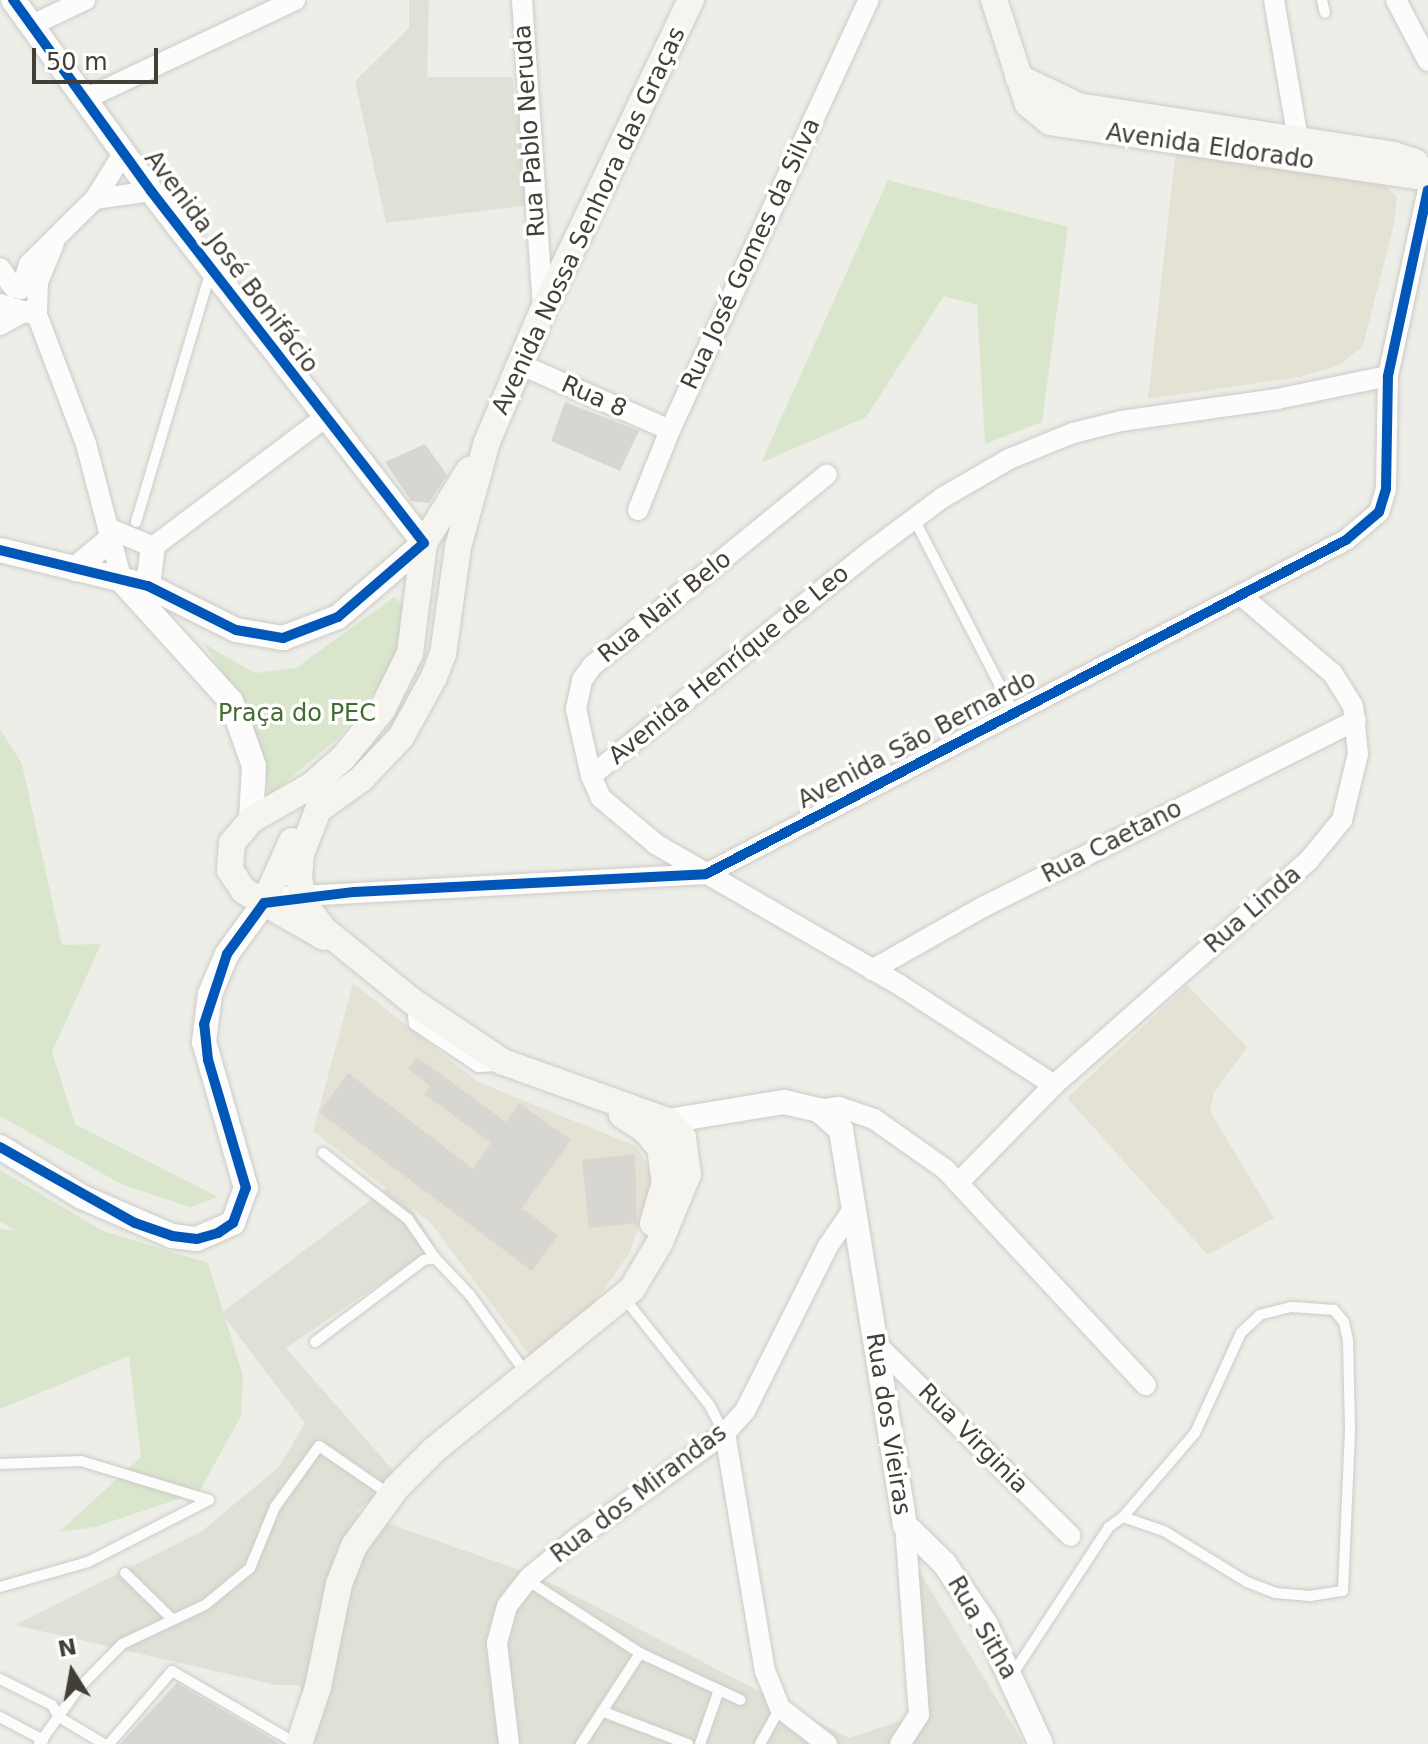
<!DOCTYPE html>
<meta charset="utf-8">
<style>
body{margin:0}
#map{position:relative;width:1428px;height:1744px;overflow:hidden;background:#eeeee9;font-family:"DejaVu Sans",sans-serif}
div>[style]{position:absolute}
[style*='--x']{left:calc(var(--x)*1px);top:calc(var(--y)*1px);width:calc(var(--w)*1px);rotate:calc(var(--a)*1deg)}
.residential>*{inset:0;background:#e1e0d7}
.education>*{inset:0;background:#e4e1d5}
.green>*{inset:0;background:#d9e6cc}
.building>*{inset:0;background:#d8d6d1}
.roads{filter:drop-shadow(0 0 2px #cccbc7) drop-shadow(0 0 2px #cccbc7)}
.service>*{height:10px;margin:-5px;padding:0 5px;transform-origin:5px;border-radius:5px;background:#fcfcfc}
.minor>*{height:20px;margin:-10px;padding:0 10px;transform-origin:10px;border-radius:10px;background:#fcfcfc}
.tertiary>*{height:24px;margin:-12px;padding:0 12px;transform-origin:12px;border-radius:12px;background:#fcfcfc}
.secondary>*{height:26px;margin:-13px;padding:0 13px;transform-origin:13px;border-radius:13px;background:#f5f4ef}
.cycleway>*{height:10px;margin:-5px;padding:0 5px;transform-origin:5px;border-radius:5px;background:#0057b8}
span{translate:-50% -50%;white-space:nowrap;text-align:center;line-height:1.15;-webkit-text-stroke:7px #fff;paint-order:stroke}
.street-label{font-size:24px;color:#433f36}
.park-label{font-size:24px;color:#426d31}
.north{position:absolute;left:32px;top:1632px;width:80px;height:80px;-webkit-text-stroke:6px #fff;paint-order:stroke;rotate:349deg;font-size:22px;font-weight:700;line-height:32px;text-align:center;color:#433f36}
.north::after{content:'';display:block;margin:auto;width:28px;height:36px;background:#433f36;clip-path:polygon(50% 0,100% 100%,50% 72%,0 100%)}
.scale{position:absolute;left:32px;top:48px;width:126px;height:36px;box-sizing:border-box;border:4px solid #433f36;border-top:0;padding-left:10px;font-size:24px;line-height:28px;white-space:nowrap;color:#433f36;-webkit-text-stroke:6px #fff;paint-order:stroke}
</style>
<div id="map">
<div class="residential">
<div style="clip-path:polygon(409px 0,429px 0,427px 77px,512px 77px,529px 205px,386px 223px,355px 81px,409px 28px)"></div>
<div style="clip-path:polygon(395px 1182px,435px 1246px,286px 1348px,399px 1477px,356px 1512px,539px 1577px,849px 1738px,908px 1718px,910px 1556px,1024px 1744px,315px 1744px,300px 1685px,276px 1685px,15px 1625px,202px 1531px,279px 1467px,305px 1423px,221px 1313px)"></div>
</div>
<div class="education">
<div style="clip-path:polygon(1176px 149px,1386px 186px,1397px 198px,1394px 224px,1363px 346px,1340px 365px,1300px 377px,1148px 399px)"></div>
<div style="clip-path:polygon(353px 983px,478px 1082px,636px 1146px,649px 1168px,652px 1188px,629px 1254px,583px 1319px,531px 1357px,431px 1223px,313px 1131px)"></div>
<div style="clip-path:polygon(1187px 985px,1247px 1047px,1214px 1093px,1210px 1111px,1274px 1218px,1208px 1255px,1067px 1098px)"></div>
</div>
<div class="green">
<div style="clip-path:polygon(888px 180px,1068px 227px,1042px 422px,985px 444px,977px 305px,944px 296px,866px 417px,761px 463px)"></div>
<div style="clip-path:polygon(394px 597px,406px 607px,399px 650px,387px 676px,337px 739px,270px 795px,249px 711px,203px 643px,255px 673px,296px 668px)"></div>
<div style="clip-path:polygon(0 729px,22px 764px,62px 945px,101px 944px,52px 1052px,75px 1124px,218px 1197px,190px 1207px,121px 1184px,0 1116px)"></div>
<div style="clip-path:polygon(0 1170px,103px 1231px,208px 1263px,243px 1376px,241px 1416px,199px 1492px,95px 1527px,59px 1532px,141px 1457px,129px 1356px,0 1409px,0 1229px,16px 1231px,0 1221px)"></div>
</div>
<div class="building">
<div style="clip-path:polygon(565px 402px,639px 431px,620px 471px,551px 441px)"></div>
<div style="clip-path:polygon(425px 444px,447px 475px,429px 503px,411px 501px,385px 462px)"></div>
<div style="clip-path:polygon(417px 1057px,506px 1122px,519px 1103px,571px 1140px,522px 1208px,558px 1235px,532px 1271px,319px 1112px,348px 1073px,473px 1169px,491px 1143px,424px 1094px,430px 1086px,408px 1069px)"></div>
<div style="clip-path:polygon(635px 1154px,637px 1223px,589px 1228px,582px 1160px)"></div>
<div style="clip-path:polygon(177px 1683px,272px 1739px,280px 1744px,120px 1744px)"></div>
</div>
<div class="roads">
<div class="service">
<div style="--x:1322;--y:0;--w:13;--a:77"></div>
<div style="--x:914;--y:519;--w:216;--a:62.7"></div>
<div style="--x:136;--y:522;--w:263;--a:-73.4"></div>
<div style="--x:412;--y:1003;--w:21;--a:85"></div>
<div style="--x:414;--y:1024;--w:77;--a:33.9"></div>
<div style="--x:478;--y:1067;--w:21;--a:-3"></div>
<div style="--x:323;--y:1153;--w:108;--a:37.8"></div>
<div style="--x:408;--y:1219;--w:47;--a:55.3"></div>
<div style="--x:625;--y:1299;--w:137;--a:51.5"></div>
<div style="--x:710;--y:1406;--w:30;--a:63"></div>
<div style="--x:315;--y:1342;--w:136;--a:-37"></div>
<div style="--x:424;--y:1260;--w:11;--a:-10"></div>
<div style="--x:435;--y:1258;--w:51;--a:46.6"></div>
<div style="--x:470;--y:1295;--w:95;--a:54.5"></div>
<div style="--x:0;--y:1464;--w:81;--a:-2.1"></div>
<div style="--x:81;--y:1461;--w:134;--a:16.9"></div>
<div style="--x:125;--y:1573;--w:64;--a:44.4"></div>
<div style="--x:527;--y:1580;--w:135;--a:32.9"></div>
<div style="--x:640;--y:1653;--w:111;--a:25"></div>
<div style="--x:0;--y:1587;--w:91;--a:-15.9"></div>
<div style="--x:88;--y:1562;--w:136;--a:-27.1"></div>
<div style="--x:1012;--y:1675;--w:177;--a:-56.8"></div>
<div style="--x:1109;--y:1527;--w:17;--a:-36"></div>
<div style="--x:1123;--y:1517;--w:43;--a:18.9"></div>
<div style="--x:1164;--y:1531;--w:97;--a:31.6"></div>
<div style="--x:1247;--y:1582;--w:30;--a:21"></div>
<div style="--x:1275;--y:1593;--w:35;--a:5"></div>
<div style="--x:1310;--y:1596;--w:33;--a:-9"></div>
<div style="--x:1343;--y:1591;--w:162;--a:-87.5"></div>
<div style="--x:1350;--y:1429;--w:89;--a:-91.3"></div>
<div style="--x:1348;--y:1340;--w:18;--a:-103"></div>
<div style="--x:1344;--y:1322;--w:16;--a:-130"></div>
<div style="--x:1334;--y:1310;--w:43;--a:-176"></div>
<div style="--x:1291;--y:1307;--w:32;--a:166"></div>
<div style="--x:1260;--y:1315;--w:26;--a:137"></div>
<div style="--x:1241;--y:1333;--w:110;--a:114.7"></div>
<div style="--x:1195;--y:1433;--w:111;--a:130.6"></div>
<div style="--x:0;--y:1679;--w:58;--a:26.6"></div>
<div style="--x:52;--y:1705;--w:14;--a:60"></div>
<div style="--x:59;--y:1717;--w:52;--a:31"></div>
<div style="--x:604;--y:1712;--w:90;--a:20.9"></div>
<div style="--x:0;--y:1717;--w:49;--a:28.1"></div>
<div style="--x:39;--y:1744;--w:67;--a:-54.7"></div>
<div style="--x:78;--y:1689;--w:63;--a:-45.6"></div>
<div style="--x:122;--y:1644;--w:92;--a:-25.2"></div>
<div style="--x:205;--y:1605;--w:58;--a:-39.4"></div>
<div style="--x:250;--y:1568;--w:66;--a:-67.7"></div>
<div style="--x:275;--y:1507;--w:75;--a:-54.2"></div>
<div style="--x:319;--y:1446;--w:85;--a:34.4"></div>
<div style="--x:109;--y:1744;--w:96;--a:-49.2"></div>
<div style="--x:172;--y:1671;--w:145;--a:30.3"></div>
<div style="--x:581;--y:1744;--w:108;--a:-57"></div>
<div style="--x:700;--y:1744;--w:57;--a:-70.6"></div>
<div style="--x:760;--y:1744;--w:41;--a:-60.9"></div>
</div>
<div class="minor">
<div style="--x:522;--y:0;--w:311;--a:86.1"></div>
<div style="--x:1274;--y:0;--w:153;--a:80.2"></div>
<div style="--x:1396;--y:0;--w:69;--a:62.3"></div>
<div style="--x:32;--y:25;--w:59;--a:-25.3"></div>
<div style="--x:87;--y:98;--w:230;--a:-25.2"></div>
<div style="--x:95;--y:199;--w:57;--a:-8.1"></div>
<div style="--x:54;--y:243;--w:42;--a:112.3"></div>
<div style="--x:38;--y:282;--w:33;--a:92"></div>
<div style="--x:37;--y:315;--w:138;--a:69.2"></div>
<div style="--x:86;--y:444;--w:142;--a:75.3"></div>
<div style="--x:0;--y:268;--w:24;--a:55"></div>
<div style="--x:21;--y:289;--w:26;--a:-72"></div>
<div style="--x:29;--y:264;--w:93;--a:-44.6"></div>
<div style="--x:95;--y:199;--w:55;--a:-58.3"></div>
<div style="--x:0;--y:304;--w:39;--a:17"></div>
<div style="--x:0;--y:325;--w:29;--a:-29"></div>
<div style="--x:519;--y:364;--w:165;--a:23.6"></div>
<div style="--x:638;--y:510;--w:86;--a:-68.2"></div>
<div style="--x:670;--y:430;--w:474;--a:-65.2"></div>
<div style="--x:108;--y:528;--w:49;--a:22.9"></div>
<div style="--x:153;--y:547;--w:214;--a:-37"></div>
<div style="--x:591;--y:776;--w:69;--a:-102.6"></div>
<div style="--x:576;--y:709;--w:30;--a:-78"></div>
<div style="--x:582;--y:680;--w:17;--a:-54"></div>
<div style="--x:592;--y:666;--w:303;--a:-39.2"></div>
<div style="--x:302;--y:896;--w:405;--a:-3.1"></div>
<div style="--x:706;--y:874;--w:722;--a:-27.56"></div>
<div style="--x:1346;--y:540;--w:43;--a:-40.3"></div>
<div style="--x:1379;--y:512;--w:24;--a:-73"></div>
<div style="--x:1386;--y:489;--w:113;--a:-89"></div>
<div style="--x:1388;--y:376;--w:190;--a:-77.9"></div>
<div style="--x:872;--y:970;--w:128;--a:-29.6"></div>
<div style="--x:983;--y:907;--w:417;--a:-26.6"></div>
<div style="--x:1054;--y:1085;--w:186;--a:-147.1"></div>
<div style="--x:898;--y:984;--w:280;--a:-150"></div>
<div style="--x:656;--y:844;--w:72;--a:-140.1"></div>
<div style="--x:601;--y:798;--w:24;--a:-114"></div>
<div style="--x:591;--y:776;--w:364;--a:-38.8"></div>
<div style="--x:875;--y:548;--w:84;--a:-36.7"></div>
<div style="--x:942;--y:498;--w:78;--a:-30.2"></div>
<div style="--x:1009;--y:459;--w:69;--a:-22.1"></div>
<div style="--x:1073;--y:433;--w:49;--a:-14"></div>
<div style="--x:1121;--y:421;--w:158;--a:-8"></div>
<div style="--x:1277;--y:399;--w:113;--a:-11.7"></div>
<div style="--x:819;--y:1110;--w:20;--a:-9"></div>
<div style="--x:839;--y:1107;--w:37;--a:19"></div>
<div style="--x:874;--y:1119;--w:87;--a:35.2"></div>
<div style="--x:945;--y:1169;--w:295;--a:47.1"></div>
<div style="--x:960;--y:1181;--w:134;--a:-45.6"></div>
<div style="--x:1054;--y:1085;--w:340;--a:-41.4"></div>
<div style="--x:1309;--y:860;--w:52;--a:-50.5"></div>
<div style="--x:1342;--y:820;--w:68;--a:-76.4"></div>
<div style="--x:1358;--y:754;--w:48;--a:-95.9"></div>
<div style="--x:1353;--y:706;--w:39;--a:-122"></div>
<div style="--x:1332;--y:673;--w:117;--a:-139.5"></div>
<div style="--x:874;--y:1342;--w:276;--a:44.6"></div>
<div style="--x:725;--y:1433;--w:241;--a:80.5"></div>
<div style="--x:765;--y:1671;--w:40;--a:68"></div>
<div style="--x:780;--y:1708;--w:59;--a:37.5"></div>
<div style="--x:509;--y:1744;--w:102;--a:-96.8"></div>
<div style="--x:497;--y:1643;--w:38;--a:-75"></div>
<div style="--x:507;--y:1606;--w:37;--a:-52"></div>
<div style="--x:530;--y:1577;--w:60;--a:-39.6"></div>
<div style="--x:576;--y:1539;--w:183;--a:-35.4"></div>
<div style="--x:725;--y:1433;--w:30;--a:-48"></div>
<div style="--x:745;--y:1411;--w:185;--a:-63.3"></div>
<div style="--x:828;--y:1246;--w:42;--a:-55.6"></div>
<div style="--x:900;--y:1744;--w:35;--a:-57"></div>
<div style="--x:919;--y:1715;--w:191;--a:-94.2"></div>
</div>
<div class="tertiary">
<div style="--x:0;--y:550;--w:152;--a:13.7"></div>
<div style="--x:148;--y:586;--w:98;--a:26.6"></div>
<div style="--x:236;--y:630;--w:48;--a:9.7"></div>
<div style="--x:283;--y:638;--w:59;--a:-20.9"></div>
<div style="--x:338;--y:617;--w:113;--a:-40.7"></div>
<div style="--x:424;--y:543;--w:445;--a:-127.8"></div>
<div style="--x:151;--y:191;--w:236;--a:-125.8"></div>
<div style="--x:75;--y:569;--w:47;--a:-39.8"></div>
<div style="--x:122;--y:581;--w:162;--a:47.8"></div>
<div style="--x:231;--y:701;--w:69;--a:70.5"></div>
<div style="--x:254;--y:766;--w:54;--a:93.2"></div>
<div style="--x:148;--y:586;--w:39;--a:-83"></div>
<div style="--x:655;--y:1129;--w:15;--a:-32"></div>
<div style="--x:668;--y:1121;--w:118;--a:-9.3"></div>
<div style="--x:784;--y:1102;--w:36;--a:13"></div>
<div style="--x:819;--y:1110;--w:30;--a:42"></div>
<div style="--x:841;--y:1130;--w:400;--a:80.8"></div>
<div style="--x:905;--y:1525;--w:54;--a:44.3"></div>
<div style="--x:944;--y:1563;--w:73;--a:55.7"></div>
<div style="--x:985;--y:1623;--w:133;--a:65.2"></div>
<div style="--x:0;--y:1147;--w:96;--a:31.4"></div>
<div style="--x:82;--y:1197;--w:98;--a:23.4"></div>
<div style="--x:172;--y:1236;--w:25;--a:7"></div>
<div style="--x:197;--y:1239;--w:39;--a:-24"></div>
<div style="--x:233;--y:1223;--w:37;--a:-70"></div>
<div style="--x:246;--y:1188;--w:152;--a:-106"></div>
<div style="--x:204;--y:1042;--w:48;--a:-82.9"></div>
<div style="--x:210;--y:994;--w:43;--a:-67"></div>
<div style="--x:227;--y:954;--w:63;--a:-54"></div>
<div style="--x:264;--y:903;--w:39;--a:-10"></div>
</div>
<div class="secondary">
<div style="--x:994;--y:0;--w:109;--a:71.9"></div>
<div style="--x:1028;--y:104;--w:28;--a:39"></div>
<div style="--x:1050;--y:122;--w:382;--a:8.4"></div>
<div style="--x:1018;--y:77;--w:67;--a:25.8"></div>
<div style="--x:1078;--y:106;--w:320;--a:8.8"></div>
<div style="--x:1394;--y:155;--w:22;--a:18"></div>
<div style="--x:1415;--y:162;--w:19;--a:54"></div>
<div style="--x:264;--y:903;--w:68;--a:-65.7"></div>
<div style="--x:324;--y:937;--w:92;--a:-150.1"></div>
<div style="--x:244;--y:891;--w:25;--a:-124"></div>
<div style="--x:230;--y:870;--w:27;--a:-86"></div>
<div style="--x:232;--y:843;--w:30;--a:-50"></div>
<div style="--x:251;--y:820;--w:70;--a:-29.8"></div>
<div style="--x:312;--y:785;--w:41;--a:-41.1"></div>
<div style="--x:343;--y:758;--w:62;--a:-50.9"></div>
<div style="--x:382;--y:710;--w:64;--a:-63.8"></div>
<div style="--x:410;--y:653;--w:111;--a:-82.7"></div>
<div style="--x:424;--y:543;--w:86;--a:-58.3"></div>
<div style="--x:622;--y:1115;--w:27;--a:33"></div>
<div style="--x:645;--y:1130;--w:23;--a:50"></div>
<div style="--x:660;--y:1148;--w:34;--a:82"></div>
<div style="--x:665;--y:1182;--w:43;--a:106.3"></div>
<div style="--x:299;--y:1744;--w:60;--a:-71.6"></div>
<div style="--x:318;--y:1687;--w:105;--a:-78.5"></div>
<div style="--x:339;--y:1584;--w:41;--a:-68.5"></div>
<div style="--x:354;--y:1546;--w:73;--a:-53.9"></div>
<div style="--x:397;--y:1487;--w:52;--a:-45"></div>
<div style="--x:434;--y:1450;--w:255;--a:-39.1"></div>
<div style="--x:632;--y:1289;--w:55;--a:-59.2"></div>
<div style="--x:660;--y:1242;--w:74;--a:-67.6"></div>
<div style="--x:688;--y:1174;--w:37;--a:-98"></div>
<div style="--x:683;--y:1137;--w:22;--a:-133"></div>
<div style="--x:668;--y:1121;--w:175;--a:-160.3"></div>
<div style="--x:503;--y:1062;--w:110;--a:-146.2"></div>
<div style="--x:412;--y:1001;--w:114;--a:-141"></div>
<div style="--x:323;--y:929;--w:31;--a:-126"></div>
<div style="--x:305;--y:904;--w:25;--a:-104"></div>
<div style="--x:299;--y:880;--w:26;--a:-86"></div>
<div style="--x:301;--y:854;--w:47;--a:-68.9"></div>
<div style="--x:318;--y:810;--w:53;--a:-35.8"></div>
<div style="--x:361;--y:779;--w:58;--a:-46.4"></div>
<div style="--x:401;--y:737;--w:68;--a:-61.2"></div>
<div style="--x:434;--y:677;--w:25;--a:-69"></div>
<div style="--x:443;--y:654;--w:108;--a:-82"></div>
<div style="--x:458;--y:547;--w:109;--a:-74.6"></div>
<div style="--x:487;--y:442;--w:143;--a:-67"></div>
<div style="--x:543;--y:310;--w:344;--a:-64.5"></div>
</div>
</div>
<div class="cycleway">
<div style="--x:0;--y:550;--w:152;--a:13.7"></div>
<div style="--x:148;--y:586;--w:98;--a:26.6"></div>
<div style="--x:236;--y:630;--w:48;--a:9.7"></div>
<div style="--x:283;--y:638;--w:59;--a:-20.9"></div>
<div style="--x:338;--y:617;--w:113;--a:-40.7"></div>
<div style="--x:424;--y:543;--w:445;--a:-127.8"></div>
<div style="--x:151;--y:191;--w:236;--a:-125.8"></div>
<div style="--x:0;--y:1147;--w:155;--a:29.4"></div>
<div style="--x:135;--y:1223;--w:39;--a:19"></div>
<div style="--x:172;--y:1236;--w:25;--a:7"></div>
<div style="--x:197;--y:1239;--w:22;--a:-16"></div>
<div style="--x:218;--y:1233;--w:18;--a:-34"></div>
<div style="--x:233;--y:1223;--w:37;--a:-70"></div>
<div style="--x:246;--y:1188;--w:134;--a:-106.5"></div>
<div style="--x:208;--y:1060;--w:36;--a:-96"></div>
<div style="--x:204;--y:1024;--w:74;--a:-71.8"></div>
<div style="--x:227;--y:954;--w:63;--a:-54"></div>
<div style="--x:264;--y:903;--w:91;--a:-7"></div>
<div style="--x:354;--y:892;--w:352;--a:-2.9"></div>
<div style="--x:706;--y:874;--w:722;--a:-27.56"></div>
<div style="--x:1346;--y:540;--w:43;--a:-40.3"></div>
<div style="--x:1379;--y:512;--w:24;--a:-73"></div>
<div style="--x:1386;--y:489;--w:113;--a:-89"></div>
<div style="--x:1388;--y:376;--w:190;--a:-77.9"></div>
</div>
<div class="street-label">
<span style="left:530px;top:131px;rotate:-94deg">Rua Pablo Neruda</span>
<span style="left:1210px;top:147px;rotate:8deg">Avenida Eldorado</span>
<span style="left:589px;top:221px;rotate:-65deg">Avenida Nossa Senhora das Graças</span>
<span style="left:751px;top:254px;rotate:-65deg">Rua José Gomes da Silva</span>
<span style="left:231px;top:262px;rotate:53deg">Avenida José Bonifácio</span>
<span style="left:594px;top:397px;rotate:24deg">Rua 8</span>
<span style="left:665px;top:607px;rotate:-39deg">Rua Nair Belo</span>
<span style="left:729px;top:665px;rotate:-39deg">Avenida Henríque de Leo</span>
<span style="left:917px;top:740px;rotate:-28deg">Avenida São Bernardo</span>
<span style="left:1112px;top:842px;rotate:-27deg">Rua Caetano</span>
<span style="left:1253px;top:910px;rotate:-41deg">Rua Linda</span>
<span style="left:888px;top:1424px;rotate:81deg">Rua dos Vieiras</span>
<span style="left:973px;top:1439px;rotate:45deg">Rua Virginia</span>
<span style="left:639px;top:1494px;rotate:-37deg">Rua dos Mirandas</span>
<span style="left:982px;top:1628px;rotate:60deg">Rua Sitha</span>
</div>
<div class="park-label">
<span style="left:297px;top:714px">Praça do PEC</span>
</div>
<div class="north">N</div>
<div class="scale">50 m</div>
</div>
